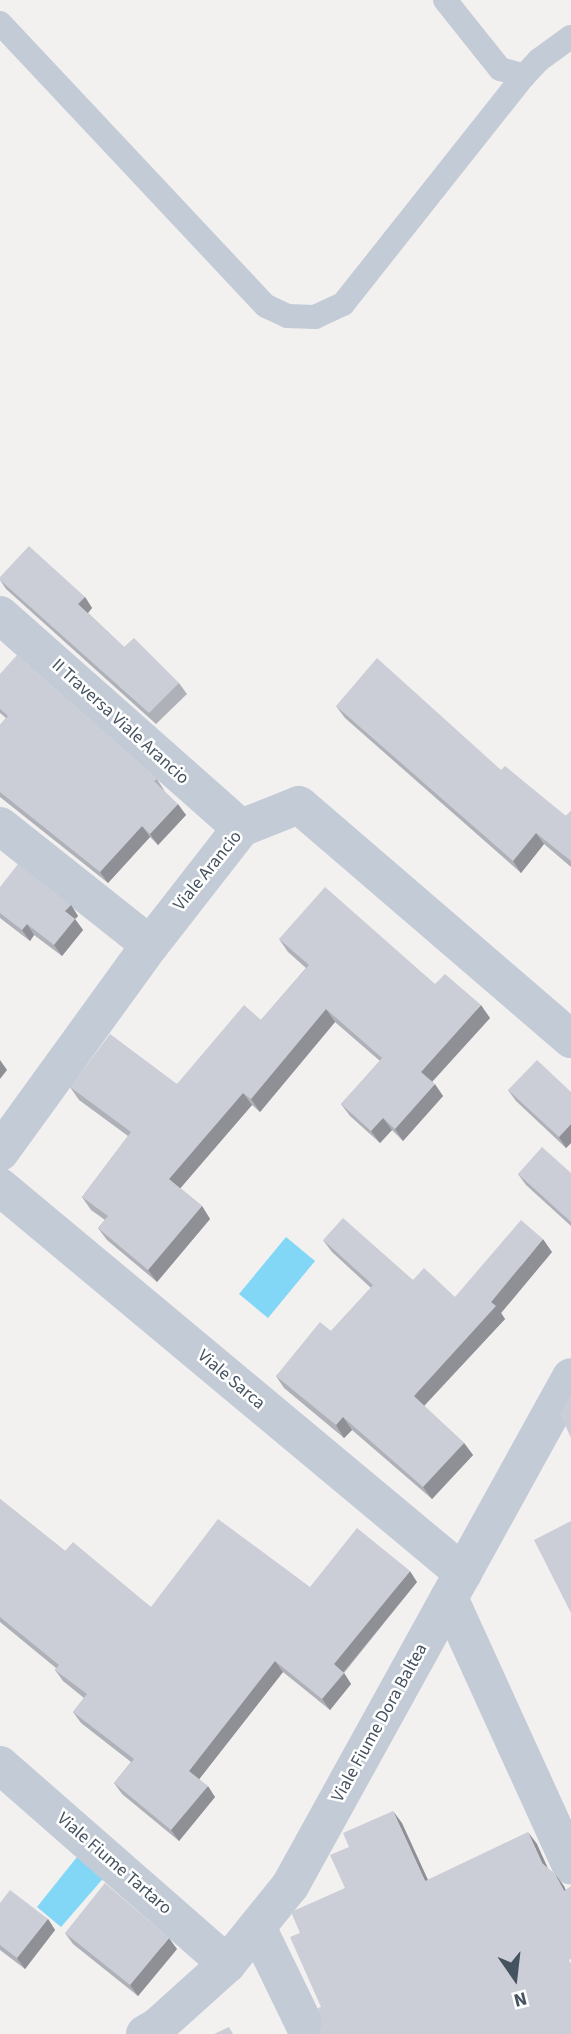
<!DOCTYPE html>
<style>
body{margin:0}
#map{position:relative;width:571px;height:2034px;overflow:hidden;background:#f3f0f0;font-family:"Source Sans 3",sans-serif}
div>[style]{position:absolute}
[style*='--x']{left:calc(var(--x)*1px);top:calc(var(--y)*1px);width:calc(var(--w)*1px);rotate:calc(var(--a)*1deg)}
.water>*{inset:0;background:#82d7f6}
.lane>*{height:24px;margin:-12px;padding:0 12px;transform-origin:12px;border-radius:12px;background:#c2cbd6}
.street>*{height:38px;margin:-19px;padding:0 19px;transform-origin:19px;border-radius:19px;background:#c2cbd6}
.wall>*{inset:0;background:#afb1b8}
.shaded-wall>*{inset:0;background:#8e9096}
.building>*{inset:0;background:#cbced6}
span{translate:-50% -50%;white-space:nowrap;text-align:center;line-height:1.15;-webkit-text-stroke:5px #fff;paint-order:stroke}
.street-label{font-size:18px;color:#455260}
.north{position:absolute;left:480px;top:1943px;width:70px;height:70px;-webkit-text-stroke:5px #fff;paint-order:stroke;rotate:166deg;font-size:19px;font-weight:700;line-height:28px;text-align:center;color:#455260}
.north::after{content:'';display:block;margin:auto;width:24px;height:32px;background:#455260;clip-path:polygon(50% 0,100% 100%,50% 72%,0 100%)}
</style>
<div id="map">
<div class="water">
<div style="clip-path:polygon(286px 1237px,315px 1261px,268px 1318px,239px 1294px)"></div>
<div style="clip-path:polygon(81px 1852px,107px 1874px,61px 1927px,37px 1907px)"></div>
</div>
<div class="lane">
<div style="--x:445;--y:0;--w:88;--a:51.4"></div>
<div style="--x:500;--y:69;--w:25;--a:16"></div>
<div style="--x:0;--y:23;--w:388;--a:46.8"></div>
<div style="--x:266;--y:306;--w:23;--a:25"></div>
<div style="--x:287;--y:316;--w:28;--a:2"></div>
<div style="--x:315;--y:317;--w:31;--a:-25"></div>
<div style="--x:343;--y:304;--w:291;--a:-51.6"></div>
<div style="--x:524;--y:76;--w:22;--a:-47"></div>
<div style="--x:539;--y:60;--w:39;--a:-36"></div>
</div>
<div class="street">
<div style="--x:0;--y:615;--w:322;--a:41.5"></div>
<div style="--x:0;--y:826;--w:191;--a:38.4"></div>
<div style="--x:0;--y:1152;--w:256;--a:-54.1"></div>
<div style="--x:150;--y:945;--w:148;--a:-52.1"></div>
<div style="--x:241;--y:828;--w:62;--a:-21.6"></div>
<div style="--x:299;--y:805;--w:359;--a:40.7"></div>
<div style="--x:0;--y:1187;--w:603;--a:39.82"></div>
<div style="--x:449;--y:1598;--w:294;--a:65.5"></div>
<div style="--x:0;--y:1765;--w:302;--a:41.2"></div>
<div style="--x:257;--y:1927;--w:119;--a:64.1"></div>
<div style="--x:145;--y:2034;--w:14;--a:-30"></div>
<div style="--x:157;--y:2027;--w:94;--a:-42"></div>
<div style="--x:227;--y:1964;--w:100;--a:-51.1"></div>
<div style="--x:290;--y:1886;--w:581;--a:-61.1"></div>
</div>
<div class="wall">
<div style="clip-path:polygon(0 580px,85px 597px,92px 608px,88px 613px,124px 647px,179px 683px,187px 694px,156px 724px,6px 589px)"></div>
<div style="clip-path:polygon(0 674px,157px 779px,164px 790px,164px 791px,186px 815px,158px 845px,150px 837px,108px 883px,0 797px,0 725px,6px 718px,0 713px)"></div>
<div style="clip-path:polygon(336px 706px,501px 770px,566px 816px,571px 811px,571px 867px,544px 844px,521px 873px,345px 718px)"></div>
<div style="clip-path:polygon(0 887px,71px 905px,78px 916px,75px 919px,83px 930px,62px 956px,34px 935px,30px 941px,0 918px)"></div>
<div style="clip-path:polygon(279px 939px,435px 984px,490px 1018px,432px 1082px,443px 1096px,403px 1141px,392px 1130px,380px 1143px,350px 1116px,341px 1104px,380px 1061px,335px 1022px,260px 1112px,252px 1105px,180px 1188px,202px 1206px,210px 1219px,157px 1282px,107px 1240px,98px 1228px,105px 1220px,91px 1210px,82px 1197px,128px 1136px,79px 1100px,70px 1087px,177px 1084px,261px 1020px,306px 968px,288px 952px)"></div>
<div style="clip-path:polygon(508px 1090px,571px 1092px,571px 1143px,566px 1148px,516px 1101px)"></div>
<div style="clip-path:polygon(571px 1173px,571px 1226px,526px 1185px,518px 1174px)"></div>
<div style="clip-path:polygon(323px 1240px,413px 1280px,455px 1297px,552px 1252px,501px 1313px,505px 1319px,424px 1406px,464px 1443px,473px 1455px,432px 1499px,352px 1430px,344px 1438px,284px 1388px,276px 1376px,331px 1331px,371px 1288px,332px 1252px)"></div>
<div style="clip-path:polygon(0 1499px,65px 1551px,151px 1607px,310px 1587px,417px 1582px,344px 1673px,351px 1684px,330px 1710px,283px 1672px,199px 1779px,215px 1797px,179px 1841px,122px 1794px,114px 1783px,131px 1762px,81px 1723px,73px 1712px,84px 1698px,63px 1681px,55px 1670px,56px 1668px,0 1622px)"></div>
<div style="clip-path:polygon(0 1903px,48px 1919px,55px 1930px,25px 1969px,0 1950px)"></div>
<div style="clip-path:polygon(65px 1933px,177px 1949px,138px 1996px,73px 1944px)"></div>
</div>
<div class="shaded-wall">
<div style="clip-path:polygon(85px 597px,92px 608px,86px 615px,78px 604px)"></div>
<div style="clip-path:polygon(178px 804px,186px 815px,158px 845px,150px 834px)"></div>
<div style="clip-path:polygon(142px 826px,150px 837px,108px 883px,100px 872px)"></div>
<div style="clip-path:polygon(536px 833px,544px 844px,521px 873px,513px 861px)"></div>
<div style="clip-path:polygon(71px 905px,78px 916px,75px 919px,83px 930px,62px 956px,54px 945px,65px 911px)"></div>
<div style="clip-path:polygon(27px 924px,34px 935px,30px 941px,22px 930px)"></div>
<div style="clip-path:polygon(481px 1005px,490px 1018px,430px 1084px,421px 1072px)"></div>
<div style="clip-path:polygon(326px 1009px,335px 1022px,260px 1112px,251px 1099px)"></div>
<div style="clip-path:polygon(0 1060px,7px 1070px,0 1079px)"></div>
<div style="clip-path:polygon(435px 1084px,443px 1096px,403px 1141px,395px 1129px)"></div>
<div style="clip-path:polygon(243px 1093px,252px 1105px,178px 1191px,169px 1179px)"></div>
<div style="clip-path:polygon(383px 1118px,392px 1130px,380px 1143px,371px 1131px)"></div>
<div style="clip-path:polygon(571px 1124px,571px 1143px,566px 1148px,559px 1137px)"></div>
<div style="clip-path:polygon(202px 1206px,210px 1219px,157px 1282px,148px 1270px)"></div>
<div style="clip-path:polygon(543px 1239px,552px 1252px,501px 1313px,505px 1319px,422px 1408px,414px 1396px)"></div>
<div style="clip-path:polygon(343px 1417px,352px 1430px,344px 1438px,336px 1425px)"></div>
<div style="clip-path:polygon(464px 1443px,473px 1455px,432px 1499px,423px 1487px)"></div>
<div style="clip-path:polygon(410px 1571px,417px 1582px,341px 1675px,334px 1664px)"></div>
<div style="clip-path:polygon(275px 1661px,283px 1672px,197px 1782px,189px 1771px)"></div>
<div style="clip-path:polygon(344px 1673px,351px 1684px,330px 1710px,322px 1699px)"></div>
<div style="clip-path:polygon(208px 1786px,215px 1797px,179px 1841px,171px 1830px)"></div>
<div style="clip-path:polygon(393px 1811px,402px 1823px,434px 1893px,425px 1881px)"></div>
<div style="clip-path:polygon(528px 1832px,537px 1844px,551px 1875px,542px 1863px)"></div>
<div style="clip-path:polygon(555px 1874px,564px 1886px,571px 1902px,564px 1891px)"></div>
<div style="clip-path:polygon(48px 1919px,55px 1930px,25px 1969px,17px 1958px)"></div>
<div style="clip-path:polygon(169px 1938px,177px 1949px,138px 1996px,130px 1985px)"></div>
</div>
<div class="building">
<div style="clip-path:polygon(29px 546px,85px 597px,78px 604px,124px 647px,134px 638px,179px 683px,149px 713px,0 580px,0 577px)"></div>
<div style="clip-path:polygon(17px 655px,157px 779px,154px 781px,178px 804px,150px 834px,142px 826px,100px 872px,0 792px,0 725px,8px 716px,0 709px,0 674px)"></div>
<div style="clip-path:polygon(377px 658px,501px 770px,505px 766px,566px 816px,571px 811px,571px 861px,536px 833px,513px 861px,336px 706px)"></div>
<div style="clip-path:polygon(18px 864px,71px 905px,65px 911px,75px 919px,54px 945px,27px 924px,22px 930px,0 913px,0 887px)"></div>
<div style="clip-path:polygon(325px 887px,435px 984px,445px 974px,481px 1005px,421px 1072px,435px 1084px,395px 1129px,383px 1118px,371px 1131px,341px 1104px,382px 1058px,326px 1009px,251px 1099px,243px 1093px,169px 1179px,202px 1206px,148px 1270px,98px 1228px,108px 1216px,82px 1197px,131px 1132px,70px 1087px,110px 1034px,177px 1084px,244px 1005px,261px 1020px,309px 965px,279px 939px)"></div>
<div style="clip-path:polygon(537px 1060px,571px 1092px,571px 1124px,559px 1137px,508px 1090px)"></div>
<div style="clip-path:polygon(542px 1147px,571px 1173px,571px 1222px,518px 1174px)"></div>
<div style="clip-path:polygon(343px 1218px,413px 1280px,424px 1268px,455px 1297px,521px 1220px,543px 1239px,491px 1302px,496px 1306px,414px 1396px,464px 1443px,423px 1487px,343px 1417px,336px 1425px,276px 1376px,320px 1322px,331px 1331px,373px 1285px,323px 1240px)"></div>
<div style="clip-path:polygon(571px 1394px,571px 1438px,560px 1414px)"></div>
<div style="clip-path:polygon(0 1499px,65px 1551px,73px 1542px,151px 1607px,218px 1519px,310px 1587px,357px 1528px,410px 1571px,334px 1664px,344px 1673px,322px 1699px,275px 1661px,189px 1771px,208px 1786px,171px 1830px,114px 1783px,134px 1759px,73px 1712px,87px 1694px,55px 1670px,59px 1665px,0 1617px)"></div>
<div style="clip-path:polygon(571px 1521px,571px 1613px,534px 1540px)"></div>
<div style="clip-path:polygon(393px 1811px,425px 1881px,528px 1832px,542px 1863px,555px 1874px,564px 1891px,571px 1886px,571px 1959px,569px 1960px,571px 1964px,571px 2034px,319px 2034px,322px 2022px,318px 2008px,321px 2007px,290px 1937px,300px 1933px,291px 1912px,345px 1888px,330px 1855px,349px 1847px,343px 1833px)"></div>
<div style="clip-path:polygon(105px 1883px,169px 1938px,130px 1985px,65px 1933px)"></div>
<div style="clip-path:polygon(10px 1890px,48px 1919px,17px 1958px,0 1945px,0 1903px)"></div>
<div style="clip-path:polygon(229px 2027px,233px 2034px,214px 2034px)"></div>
</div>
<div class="street-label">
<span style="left:120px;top:722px;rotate:42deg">II Traversa Viale Arancio</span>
<span style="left:208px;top:871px;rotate:-51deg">Viale Arancio</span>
<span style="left:231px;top:1380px;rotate:40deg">Viale Sarca</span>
<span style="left:380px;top:1723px;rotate:-61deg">Viale Fiume Dora Baltea</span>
<span style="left:114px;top:1864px;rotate:41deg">Viale Fiume Tartaro</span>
</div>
<div class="north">N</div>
</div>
